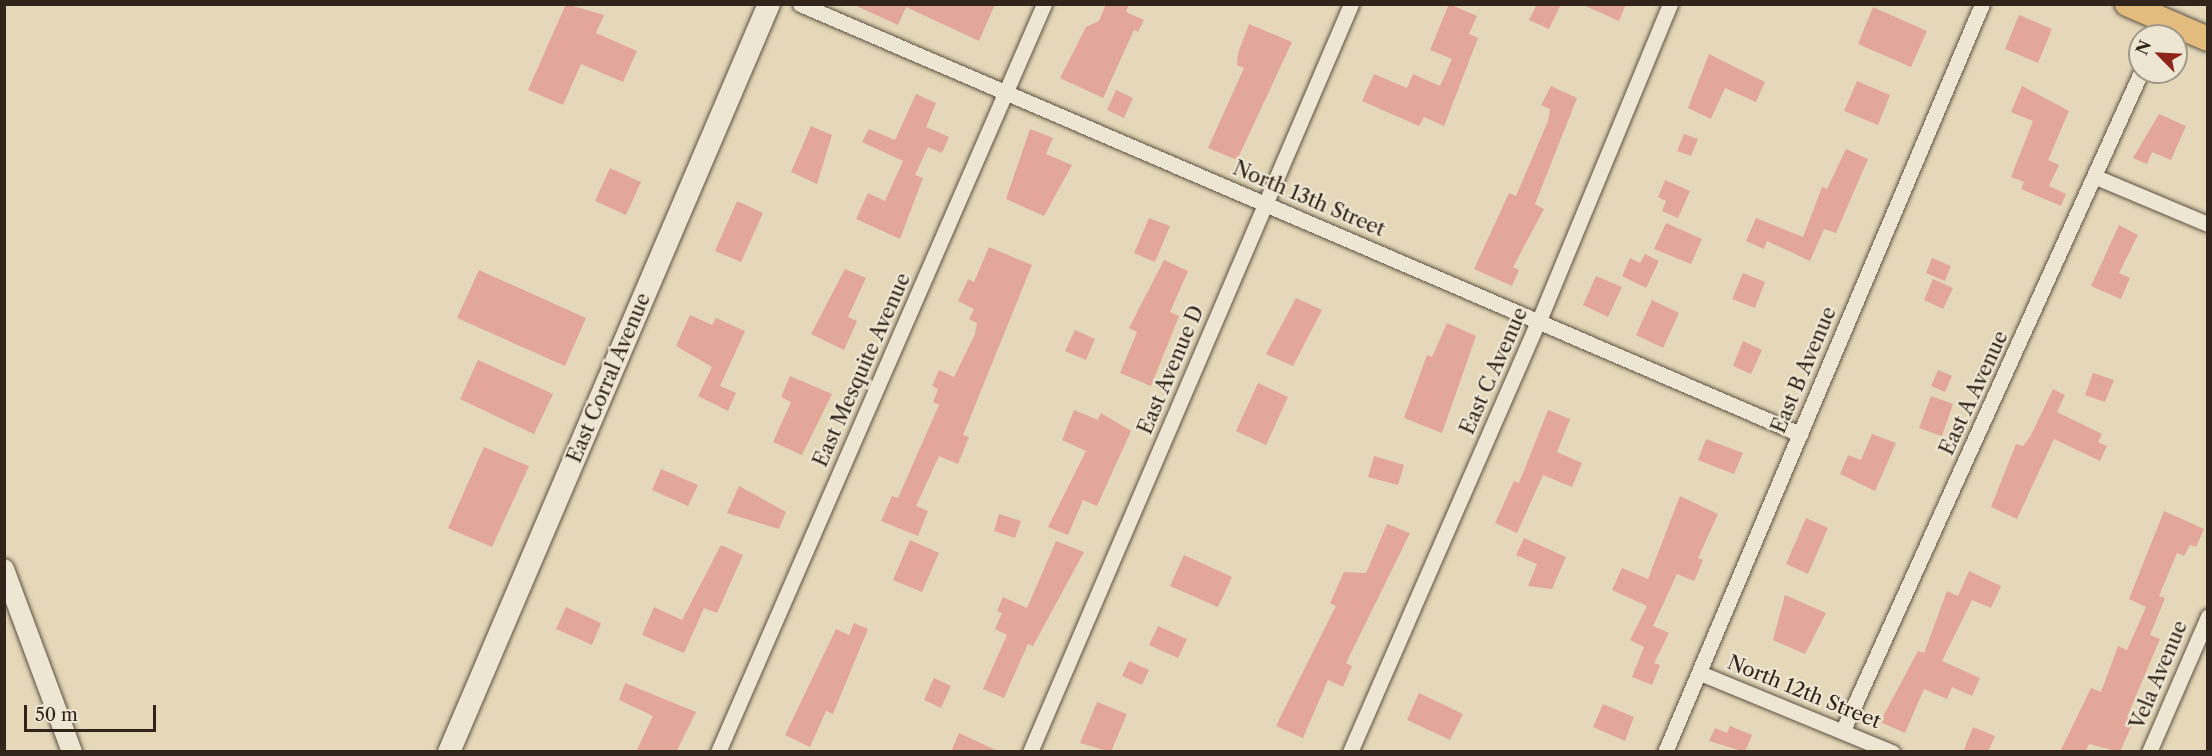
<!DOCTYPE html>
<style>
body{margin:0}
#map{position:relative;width:2212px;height:756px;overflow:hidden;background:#e4d8b9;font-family:"Libre Caslon Text",serif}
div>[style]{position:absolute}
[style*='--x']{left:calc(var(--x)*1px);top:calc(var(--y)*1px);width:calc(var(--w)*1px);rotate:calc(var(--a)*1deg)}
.building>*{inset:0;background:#e3a799}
.roads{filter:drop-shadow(0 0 2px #5e5142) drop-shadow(0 0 2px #5e5142)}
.minor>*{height:15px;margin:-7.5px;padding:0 7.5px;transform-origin:7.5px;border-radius:7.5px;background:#ede6d2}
.tertiary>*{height:20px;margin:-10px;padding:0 10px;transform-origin:10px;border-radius:10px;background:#ede6d2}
.secondary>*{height:22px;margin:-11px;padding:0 11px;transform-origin:11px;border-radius:11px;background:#ede6d2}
.primary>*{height:24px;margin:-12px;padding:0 12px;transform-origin:12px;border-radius:12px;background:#e2bc7c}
span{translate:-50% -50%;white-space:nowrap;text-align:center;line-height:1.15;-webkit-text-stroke:4.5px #ede6d2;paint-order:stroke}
.street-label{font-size:20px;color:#31241a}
.frame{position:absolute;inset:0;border:6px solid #31241a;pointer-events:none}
.north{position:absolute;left:2128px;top:24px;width:60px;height:60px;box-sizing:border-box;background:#ede6d2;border:2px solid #a29888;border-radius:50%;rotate:294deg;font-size:16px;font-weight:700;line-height:24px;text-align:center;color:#31241a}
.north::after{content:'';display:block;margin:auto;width:21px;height:27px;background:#8f2418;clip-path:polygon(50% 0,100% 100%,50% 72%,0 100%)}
.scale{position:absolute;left:24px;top:705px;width:132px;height:27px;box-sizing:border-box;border:3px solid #31241a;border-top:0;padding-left:8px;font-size:18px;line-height:21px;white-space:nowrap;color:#31241a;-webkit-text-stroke:4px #ede6d2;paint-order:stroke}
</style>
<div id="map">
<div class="building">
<div style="clip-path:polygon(566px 4px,604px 15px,596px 33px,637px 51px,623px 82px,581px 64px,563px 105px,528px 90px)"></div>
<div style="clip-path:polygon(852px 4px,995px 4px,979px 41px,906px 7px,898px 25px)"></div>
<div style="clip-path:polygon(1106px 4px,1129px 4px,1126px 12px,1144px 20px,1138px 32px,1134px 30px,1103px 98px,1060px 78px,1086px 27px,1099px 21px)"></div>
<div style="clip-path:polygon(1449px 4px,1477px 16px,1469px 34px,1478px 38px,1444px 126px,1424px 117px,1419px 126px,1362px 101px,1374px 74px,1407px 88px,1413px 74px,1440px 86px,1452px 59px,1430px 50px)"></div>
<div style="clip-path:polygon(1537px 4px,1561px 4px,1549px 29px,1529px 20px)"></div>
<div style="clip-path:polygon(1581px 4px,1626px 4px,1619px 21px)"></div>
<div style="clip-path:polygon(1873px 7px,1927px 31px,1911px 67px,1858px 44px)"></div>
<div style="clip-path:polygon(2019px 15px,2052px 29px,2038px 63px,2005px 49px)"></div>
<div style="clip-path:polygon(1249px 24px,1292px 42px,1237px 160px,1208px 148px,1244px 68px,1237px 65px,1238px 53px)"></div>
<div style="clip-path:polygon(1709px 54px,1765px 82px,1756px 102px,1725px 88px,1711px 119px,1688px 108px)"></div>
<div style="clip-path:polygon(1857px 81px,1890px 95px,1878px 125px,1844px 111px)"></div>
<div style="clip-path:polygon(1551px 86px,1577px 98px,1535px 204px,1544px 209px,1513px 267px,1519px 270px,1512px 286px,1474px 269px,1509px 193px,1516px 196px,1548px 121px,1550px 109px,1541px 105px)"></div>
<div style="clip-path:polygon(2022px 86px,2069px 111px,2048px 160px,2059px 165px,2049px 186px,2066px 194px,2061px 206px,2021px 189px,2024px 182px,2011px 177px,2033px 121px,2011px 112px)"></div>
<div style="clip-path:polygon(1116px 90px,1133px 98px,1124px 118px,1107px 110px)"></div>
<div style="clip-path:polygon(916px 94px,936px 103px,926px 127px,949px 137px,942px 153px,928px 147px,915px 175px,923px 178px,900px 239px,856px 219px,868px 193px,885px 201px,903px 161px,862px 142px,869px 129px,895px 140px)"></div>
<div style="clip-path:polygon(2159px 114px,2186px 126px,2171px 160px,2152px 152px,2147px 164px,2133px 158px)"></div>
<div style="clip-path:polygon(811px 126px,832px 135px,817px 184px,791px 172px)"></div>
<div style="clip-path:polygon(1030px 129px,1053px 138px,1046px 154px,1072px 165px,1044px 216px,1006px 199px)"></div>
<div style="clip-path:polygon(1684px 134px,1698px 139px,1691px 156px,1677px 151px)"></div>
<div style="clip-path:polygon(1846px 149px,1868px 159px,1836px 233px,1824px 229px,1810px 261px,1767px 241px,1764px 249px,1746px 241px,1756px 218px,1803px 237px,1822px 187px,1827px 189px)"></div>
<div style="clip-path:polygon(610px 168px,641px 182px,626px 215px,595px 201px)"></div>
<div style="clip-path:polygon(1665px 180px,1690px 191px,1678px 218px,1662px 211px,1666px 201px,1658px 197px)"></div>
<div style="clip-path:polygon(737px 201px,763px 213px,741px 262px,715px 251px)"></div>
<div style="clip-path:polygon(1149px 218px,1170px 226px,1155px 262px,1134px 253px)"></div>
<div style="clip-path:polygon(1666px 223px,1702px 239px,1691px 264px,1654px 249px)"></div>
<div style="clip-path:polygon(2119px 225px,2138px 235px,2119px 273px,2130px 278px,2121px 299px,2091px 286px)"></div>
<div style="clip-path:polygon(989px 247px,1032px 265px,963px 435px,969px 437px,958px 464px,939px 456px,916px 506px,928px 511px,918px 536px,881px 521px,892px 496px,898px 498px,939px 405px,933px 402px,938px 389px,932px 386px,939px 370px,954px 377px,975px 334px,977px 323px,969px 319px,974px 309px,958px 301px,968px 279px,974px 282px)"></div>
<div style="clip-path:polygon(1645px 254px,1659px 261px,1646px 288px,1622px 276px,1630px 258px,1640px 263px)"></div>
<div style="clip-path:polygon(1932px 258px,1951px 266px,1945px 281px,1926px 273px)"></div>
<div style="clip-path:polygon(1164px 260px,1188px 271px,1170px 312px,1179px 316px,1151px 386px,1120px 373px,1137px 332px,1129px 328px)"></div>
<div style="clip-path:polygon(845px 269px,866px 278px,848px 317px,857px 321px,844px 350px,811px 334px)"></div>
<div style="clip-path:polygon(479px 270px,586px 318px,565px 366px,457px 318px)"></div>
<div style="clip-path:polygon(1743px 273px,1765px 282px,1755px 308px,1732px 299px)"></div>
<div style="clip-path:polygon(1596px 276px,1622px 287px,1608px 317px,1583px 305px)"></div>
<div style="clip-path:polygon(1933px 279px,1953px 288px,1943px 309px,1924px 300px)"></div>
<div style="clip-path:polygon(1296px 298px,1322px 310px,1293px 366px,1266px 354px)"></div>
<div style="clip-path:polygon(1652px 300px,1679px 313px,1663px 348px,1636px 335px)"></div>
<div style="clip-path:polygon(690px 315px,712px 325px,716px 318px,745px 331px,720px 386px,736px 393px,728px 411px,698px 396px,712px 367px,676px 346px)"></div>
<div style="clip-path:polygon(1447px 323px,1476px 336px,1442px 433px,1404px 418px,1427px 355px,1432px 357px)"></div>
<div style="clip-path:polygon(1075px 330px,1095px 339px,1086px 360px,1065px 351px)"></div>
<div style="clip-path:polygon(1743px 341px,1762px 350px,1751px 374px,1733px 366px)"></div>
<div style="clip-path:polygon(478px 360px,553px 394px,534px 434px,460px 399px)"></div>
<div style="clip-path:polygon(1938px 370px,1952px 376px,1945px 392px,1931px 386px)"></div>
<div style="clip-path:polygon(2093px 373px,2114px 380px,2105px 402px,2085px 395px)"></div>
<div style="clip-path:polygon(790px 376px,832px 394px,802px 455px,773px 442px,791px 402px,781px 397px)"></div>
<div style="clip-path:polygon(1258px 383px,1288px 397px,1266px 445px,1236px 431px)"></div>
<div style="clip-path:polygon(2053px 389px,2065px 395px,2057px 412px,2102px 434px,2098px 442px,2107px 446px,2100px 461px,2054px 439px,2017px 519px,1991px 507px,2016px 444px,2023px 446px,2030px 437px)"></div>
<div style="clip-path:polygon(1931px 396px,1953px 404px,1942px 436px,1919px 428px)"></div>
<div style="clip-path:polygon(1074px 410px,1098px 420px,1101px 413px,1131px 431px,1097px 506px,1083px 500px,1068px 535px,1048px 527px,1086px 451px,1062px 440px)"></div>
<div style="clip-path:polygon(1548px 410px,1570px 419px,1557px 452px,1582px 463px,1572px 487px,1543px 475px,1517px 533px,1495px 523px,1514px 481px,1519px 483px)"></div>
<div style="clip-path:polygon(1872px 434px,1896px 443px,1875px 491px,1840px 474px,1848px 455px,1861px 460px)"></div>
<div style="clip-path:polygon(1706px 439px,1743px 453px,1734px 474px,1698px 460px)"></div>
<div style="clip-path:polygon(484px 447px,529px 466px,492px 547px,448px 528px)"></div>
<div style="clip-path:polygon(1374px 456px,1404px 465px,1398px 485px,1368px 477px)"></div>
<div style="clip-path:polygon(661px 469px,698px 485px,688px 506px,652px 490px)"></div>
<div style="clip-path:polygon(739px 486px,786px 512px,779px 529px,727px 513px)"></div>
<div style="clip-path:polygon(1680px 496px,1718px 514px,1698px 558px,1703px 560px,1694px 581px,1677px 574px,1653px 626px,1669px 633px,1654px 663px,1660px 665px,1652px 685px,1632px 677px,1644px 647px,1630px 640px,1647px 606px,1612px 590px,1622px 568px,1648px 579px)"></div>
<div style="clip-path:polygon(2164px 511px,2204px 529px,2196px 547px,2190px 545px,2184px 556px,2177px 553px,2159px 596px,2165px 598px,2150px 635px,2160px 639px,2127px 717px,2134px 720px,2120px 752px,2089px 744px,2085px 752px,2060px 752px,2091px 688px,2101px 692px,2118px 646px,2127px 650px,2146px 607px,2129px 599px)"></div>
<div style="clip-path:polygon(999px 514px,1021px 521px,1015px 538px,994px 531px)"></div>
<div style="clip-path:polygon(1806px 518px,1828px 528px,1808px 574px,1786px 564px)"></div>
<div style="clip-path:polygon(1387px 524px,1410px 533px,1346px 663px,1352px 666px,1343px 687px,1328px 680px,1303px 738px,1276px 726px,1336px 606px,1330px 603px,1344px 572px,1366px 573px)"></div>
<div style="clip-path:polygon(1524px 538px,1566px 557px,1552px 589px,1528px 586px,1537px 564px,1516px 555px)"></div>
<div style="clip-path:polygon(910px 540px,939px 553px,922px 592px,893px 580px)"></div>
<div style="clip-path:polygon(1056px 541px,1084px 552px,1033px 646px,1028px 644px,1004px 698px,983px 689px,1007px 635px,995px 629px,1002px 613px,997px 611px,1003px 597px,1027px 608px)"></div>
<div style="clip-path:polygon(721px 545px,743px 555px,717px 613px,704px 608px,684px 653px,642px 635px,654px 607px,682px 620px)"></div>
<div style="clip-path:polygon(1184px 555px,1232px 577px,1218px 607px,1170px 586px)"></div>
<div style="clip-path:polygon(1969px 571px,2001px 586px,1991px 608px,1972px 600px,1942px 661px,1980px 678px,1972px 696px,1952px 687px,1947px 699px,1924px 689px,1905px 733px,1880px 722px,1918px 651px,1924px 653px,1947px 591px,1958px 596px)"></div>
<div style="clip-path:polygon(1785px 595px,1826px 613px,1805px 654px,1773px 640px)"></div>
<div style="clip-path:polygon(566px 607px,601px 623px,592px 645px,556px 629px)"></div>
<div style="clip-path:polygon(854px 623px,868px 629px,833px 714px,826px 711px,810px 747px,785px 735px,836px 629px,849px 635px)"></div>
<div style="clip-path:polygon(1158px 626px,1187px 639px,1178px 658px,1149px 645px)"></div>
<div style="clip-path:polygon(1129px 661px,1149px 670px,1142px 685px,1122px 676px)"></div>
<div style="clip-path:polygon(934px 678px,951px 686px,941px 708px,924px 700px)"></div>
<div style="clip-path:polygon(625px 683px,696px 712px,676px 752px,636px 752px,653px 716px,619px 700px)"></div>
<div style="clip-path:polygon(1419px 693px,1463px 714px,1450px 740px,1407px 720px)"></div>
<div style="clip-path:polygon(1097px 702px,1127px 714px,1111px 752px,1080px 743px)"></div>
<div style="clip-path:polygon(1603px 704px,1634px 717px,1625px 741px,1593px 727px)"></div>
<div style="clip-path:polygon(1730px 726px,1752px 735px,1745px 752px,1709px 741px,1715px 728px,1727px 733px)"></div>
<div style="clip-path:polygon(1973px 727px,1995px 736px,1988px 752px,1963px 752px)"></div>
<div style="clip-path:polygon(959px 733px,1000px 752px,951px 752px)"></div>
</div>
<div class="roads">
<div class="minor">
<div style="--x:800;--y:4;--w:1089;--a:23.27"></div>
<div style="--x:2096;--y:177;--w:121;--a:22.8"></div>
<div style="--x:1700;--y:673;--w:208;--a:22.4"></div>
<div style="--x:1843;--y:730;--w:722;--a:-65.63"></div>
<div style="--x:718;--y:752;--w:816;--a:-66.45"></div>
<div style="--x:1030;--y:752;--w:814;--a:-66.77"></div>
<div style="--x:1350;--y:752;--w:474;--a:-66.4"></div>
<div style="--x:1540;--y:318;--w:340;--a:-67.5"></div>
<div style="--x:1665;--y:752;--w:812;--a:-67.03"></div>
<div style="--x:2149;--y:752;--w:148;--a:-66.5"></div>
</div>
<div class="tertiary">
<div style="--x:4;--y:569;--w:195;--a:69.6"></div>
</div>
<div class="secondary">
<div style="--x:449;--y:752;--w:814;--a:-66.84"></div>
</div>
<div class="primary">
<div style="--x:2127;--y:4;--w:88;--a:23.4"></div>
</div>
</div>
<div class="street-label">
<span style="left:1309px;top:199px;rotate:23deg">North 13th Street</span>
<span style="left:862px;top:370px;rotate:-66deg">East Mesquite Avenue</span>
<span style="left:1171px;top:370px;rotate:-67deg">East Avenue D</span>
<span style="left:1804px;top:370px;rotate:-67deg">East B Avenue</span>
<span style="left:1494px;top:371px;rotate:-66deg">East C Avenue</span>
<span style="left:609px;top:378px;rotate:-67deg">East Corral Avenue</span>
<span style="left:1974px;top:393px;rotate:-65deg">East A Avenue</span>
<span style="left:2159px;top:675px;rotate:-67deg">Vela Avenue</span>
<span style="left:1804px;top:692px;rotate:22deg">North 12th Street</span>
</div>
<div class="frame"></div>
<div class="north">N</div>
<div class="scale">50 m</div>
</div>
